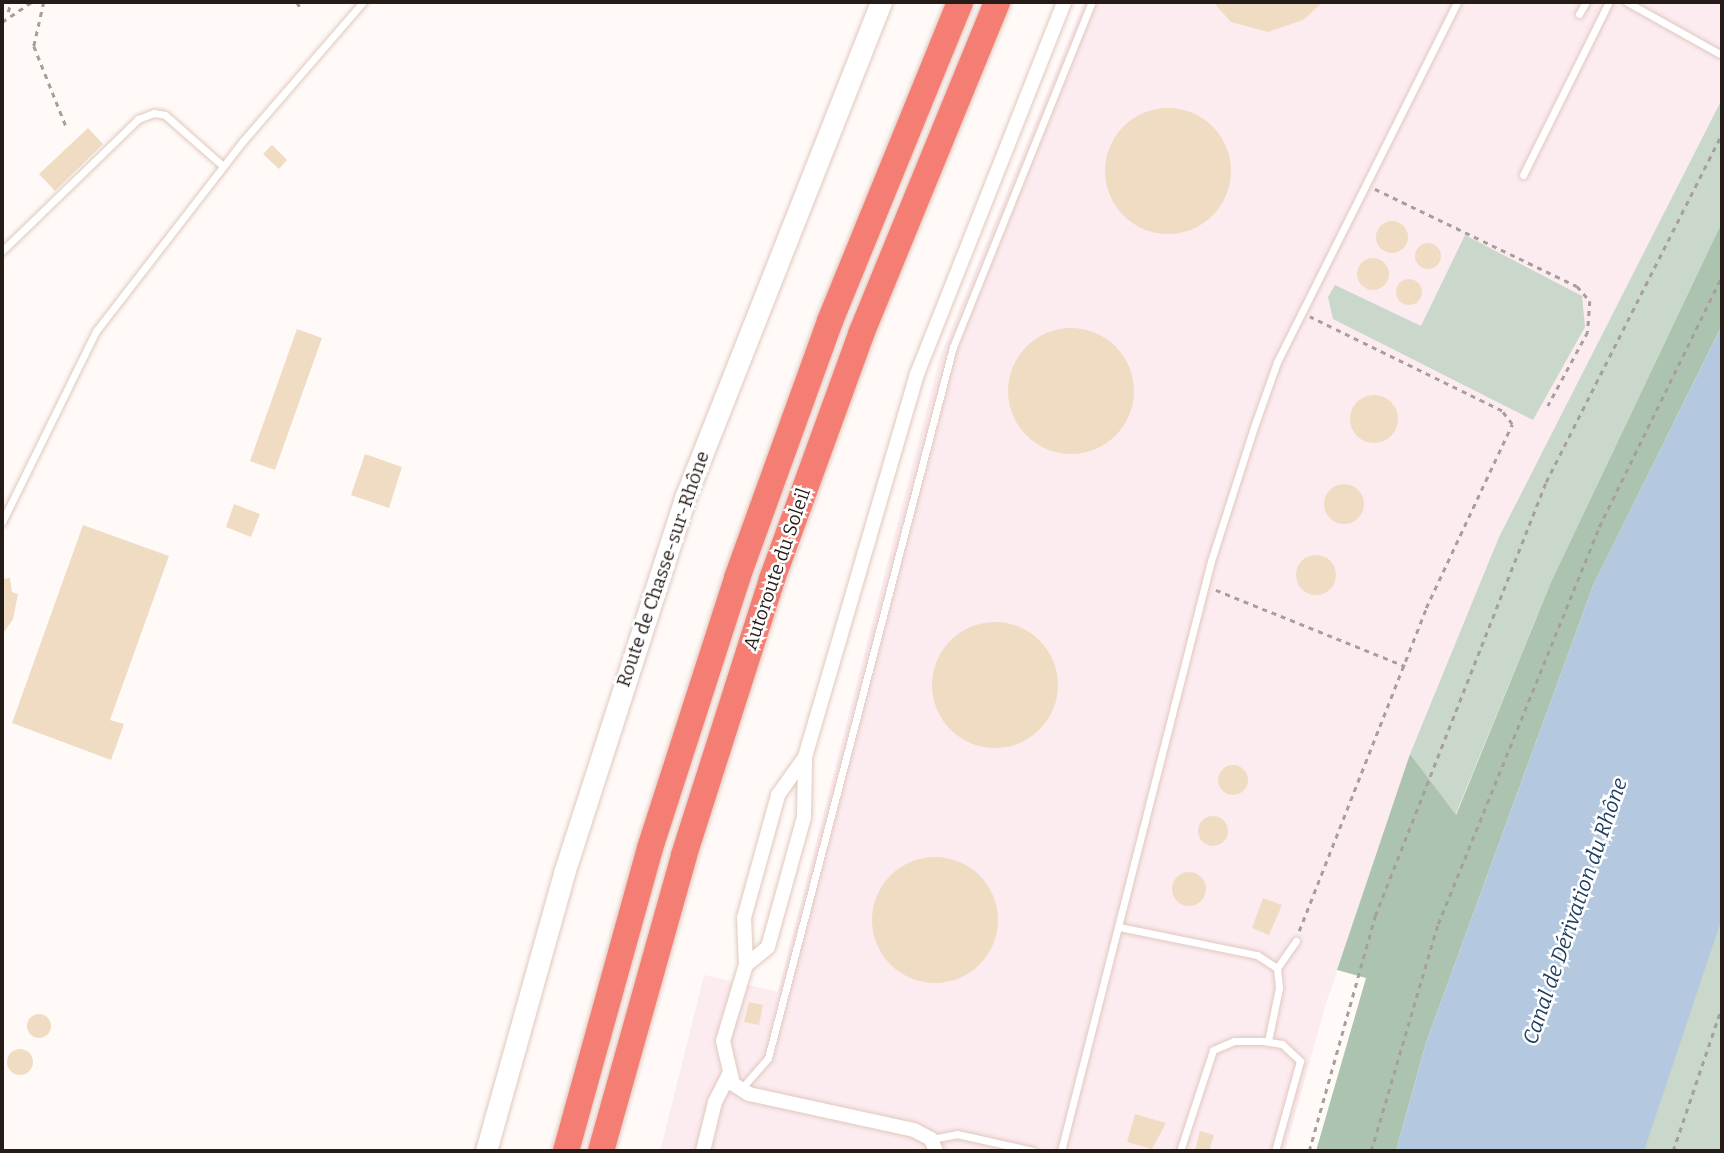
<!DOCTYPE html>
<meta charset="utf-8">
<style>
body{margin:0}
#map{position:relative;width:1724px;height:1153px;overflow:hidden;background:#fffaf8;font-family:Bitter,serif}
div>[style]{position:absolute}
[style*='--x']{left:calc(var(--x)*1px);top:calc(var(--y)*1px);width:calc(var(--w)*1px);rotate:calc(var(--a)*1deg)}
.commercial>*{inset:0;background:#fcecf0}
.green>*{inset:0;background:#c9d8ca}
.forest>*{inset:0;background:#acc4af}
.water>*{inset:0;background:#b4c8e0}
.building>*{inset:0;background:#f0dcc3}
.round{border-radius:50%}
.path>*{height:2.5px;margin-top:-1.25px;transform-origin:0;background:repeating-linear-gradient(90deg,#a69f9c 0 5px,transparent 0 10px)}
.roads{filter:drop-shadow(0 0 2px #e0c8be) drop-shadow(0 0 2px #e0c8be)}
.lane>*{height:7px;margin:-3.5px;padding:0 3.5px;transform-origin:3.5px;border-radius:3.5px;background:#fff}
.street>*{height:14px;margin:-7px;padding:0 7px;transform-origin:7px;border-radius:7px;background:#fff}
.secondary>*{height:21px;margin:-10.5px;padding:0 10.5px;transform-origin:10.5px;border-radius:10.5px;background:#fff}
.highway>*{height:26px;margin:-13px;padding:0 13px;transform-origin:13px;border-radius:13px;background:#f47e74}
span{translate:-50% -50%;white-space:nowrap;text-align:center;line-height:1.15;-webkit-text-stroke:5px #fff;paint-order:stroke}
.street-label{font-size:19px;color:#251c18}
.water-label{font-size:21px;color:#1d3c5e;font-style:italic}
.frame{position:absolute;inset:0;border:4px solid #251c18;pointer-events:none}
</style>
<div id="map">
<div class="commercial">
<div style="clip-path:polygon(1084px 2px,1722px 2px,1722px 99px,1499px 537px,1410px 754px,1325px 1007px,1285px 1151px,660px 1151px,704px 975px,778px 992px,940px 357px)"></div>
</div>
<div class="green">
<div style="clip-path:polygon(1722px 99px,1722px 222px,1551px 582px,1455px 816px,1410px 754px,1499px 537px)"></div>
<div style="clip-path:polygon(1465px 235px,1582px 296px,1585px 327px,1533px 420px,1333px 319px,1328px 297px,1335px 285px,1421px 326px)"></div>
<div style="clip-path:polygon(1722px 661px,1722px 1151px,1552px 1151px)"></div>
</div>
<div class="forest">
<div style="clip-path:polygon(1722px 222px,1722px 325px,1593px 586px,1426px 1043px,1396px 1151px,1316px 1151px,1366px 978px,1337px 970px,1410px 754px,1456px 815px,1551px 582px)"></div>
</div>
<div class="water">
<div style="clip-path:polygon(1722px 325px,1722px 918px,1644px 1151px,1396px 1151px,1426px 1043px,1593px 586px)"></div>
</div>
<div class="building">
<div style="clip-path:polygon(1213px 2px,1323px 2px,1303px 20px,1268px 32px,1231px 22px)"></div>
<div class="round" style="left:1105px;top:108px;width:126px;height:126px"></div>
<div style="clip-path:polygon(88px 128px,103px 144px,55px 191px,39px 174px)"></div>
<div style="clip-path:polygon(272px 145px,287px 160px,279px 169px,263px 154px)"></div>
<div class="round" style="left:1376px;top:221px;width:32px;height:32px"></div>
<div class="round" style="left:1415px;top:243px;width:26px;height:26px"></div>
<div class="round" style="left:1357px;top:258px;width:32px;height:32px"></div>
<div class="round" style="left:1396px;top:279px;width:26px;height:26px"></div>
<div class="round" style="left:1008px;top:328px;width:126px;height:126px"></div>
<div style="clip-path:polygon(297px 329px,322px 338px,275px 470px,250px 461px)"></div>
<div class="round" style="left:1350px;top:395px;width:48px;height:48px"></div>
<div style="clip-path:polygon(365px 454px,402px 467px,389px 508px,351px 495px)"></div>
<div class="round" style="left:1324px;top:484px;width:40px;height:40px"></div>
<div style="clip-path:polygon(234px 504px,260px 514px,251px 537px,226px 527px)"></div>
<div style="clip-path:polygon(83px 525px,169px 556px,110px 720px,124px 724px,111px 760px,12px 723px)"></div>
<div class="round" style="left:1296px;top:555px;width:40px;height:40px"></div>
<div style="clip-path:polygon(10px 578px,12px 592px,18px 594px,13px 619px,2px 635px,2px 579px)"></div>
<div class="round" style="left:932px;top:622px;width:126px;height:126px"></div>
<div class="round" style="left:1218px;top:765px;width:30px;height:30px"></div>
<div class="round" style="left:1198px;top:816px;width:30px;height:30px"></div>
<div class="round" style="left:872px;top:857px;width:126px;height:126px"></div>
<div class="round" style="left:1172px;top:872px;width:34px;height:34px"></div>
<div style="clip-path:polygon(1263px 898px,1282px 905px,1269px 935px,1252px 928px)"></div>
<div style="clip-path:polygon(749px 1002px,763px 1005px,759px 1025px,744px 1022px)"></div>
<div class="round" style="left:27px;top:1014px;width:24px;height:24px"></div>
<div class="round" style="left:7px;top:1049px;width:26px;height:26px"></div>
<div style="clip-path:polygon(1135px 1114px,1166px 1123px,1152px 1149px,1127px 1142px)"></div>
<div style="clip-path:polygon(1200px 1131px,1214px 1135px,1209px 1151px,1195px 1151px)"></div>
</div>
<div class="path">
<div style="--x:44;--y:2;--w:45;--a:102.8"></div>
<div style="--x:34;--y:46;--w:86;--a:68.2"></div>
<div style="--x:297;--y:2;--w:8;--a:60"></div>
<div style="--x:8;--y:12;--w:10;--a:-73"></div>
<div style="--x:2;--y:22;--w:36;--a:-34"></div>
<div style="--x:1375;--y:189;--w:224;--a:25.7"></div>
<div style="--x:1577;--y:286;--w:20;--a:49"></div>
<div style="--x:1590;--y:301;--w:31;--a:94"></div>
<div style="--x:1588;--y:332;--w:84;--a:118.4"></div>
<div style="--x:1216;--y:590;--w:204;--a:21.9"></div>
<div style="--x:1299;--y:931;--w:347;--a:-68.5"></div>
<div style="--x:1426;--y:608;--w:203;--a:-64.9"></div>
<div style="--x:1512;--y:424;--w:16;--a:-128"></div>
<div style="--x:1502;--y:411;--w:214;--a:-153.9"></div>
<div style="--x:1309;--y:1151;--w:244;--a:-74.3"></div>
<div style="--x:1375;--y:916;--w:466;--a:-68.5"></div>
<div style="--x:1546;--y:482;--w:391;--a:-63.2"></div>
<div style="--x:1371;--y:1151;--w:237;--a:-73.6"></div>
<div style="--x:1438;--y:924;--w:428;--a:-67.9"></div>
<div style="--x:1599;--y:527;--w:280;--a:-63.9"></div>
<div style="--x:1673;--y:1151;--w:153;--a:-71.3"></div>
</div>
<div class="roads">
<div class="lane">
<div style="--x:1627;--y:2;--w:107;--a:29.2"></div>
<div style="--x:1579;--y:14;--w:14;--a:-60"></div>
<div style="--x:1523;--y:175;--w:193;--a:-63.6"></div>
<div style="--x:2;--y:251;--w:190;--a:-44.1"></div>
<div style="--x:138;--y:119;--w:17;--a:-21"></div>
<div style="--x:154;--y:113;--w:11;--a:10"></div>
<div style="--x:165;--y:115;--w:77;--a:41.3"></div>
<div style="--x:2;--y:522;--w:213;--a:-63.8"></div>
<div style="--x:96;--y:331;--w:240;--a:-52.3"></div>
<div style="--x:243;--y:141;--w:184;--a:-49.2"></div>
<div style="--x:1119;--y:927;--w:141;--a:11.5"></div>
<div style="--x:1257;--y:955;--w:24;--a:33"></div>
<div style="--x:1277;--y:968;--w:20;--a:84"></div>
<div style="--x:1279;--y:988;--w:54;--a:101.7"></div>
<div style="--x:1277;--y:968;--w:33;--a:-55"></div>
<div style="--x:741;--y:1089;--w:41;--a:-48.9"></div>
<div style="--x:768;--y:1058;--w:735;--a:-75.42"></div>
<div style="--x:953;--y:347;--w:372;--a:-68.1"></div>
<div style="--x:932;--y:1139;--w:25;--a:-11"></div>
<div style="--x:957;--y:1134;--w:78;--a:12.6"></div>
<div style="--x:1061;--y:1151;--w:609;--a:-75.74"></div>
<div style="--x:1211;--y:561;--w:141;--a:-72.2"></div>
<div style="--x:1254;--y:427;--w:69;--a:-70.5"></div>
<div style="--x:1277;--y:362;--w:402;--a:-63.4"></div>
<div style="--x:1180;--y:1151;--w:106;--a:-71.9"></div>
<div style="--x:1213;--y:1050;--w:23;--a:-23"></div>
<div style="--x:1234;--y:1041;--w:29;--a:0"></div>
<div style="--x:1263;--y:1041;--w:19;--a:9"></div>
<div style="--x:1282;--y:1044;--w:25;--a:43"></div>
<div style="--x:1300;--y:1061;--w:93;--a:105.5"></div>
</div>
<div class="street">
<div style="--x:746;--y:965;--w:28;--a:-39"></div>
<div style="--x:768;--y:947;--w:135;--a:-74.5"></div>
<div style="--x:804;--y:817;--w:60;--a:-89"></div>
<div style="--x:703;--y:1151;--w:50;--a:-76.2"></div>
<div style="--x:715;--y:1102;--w:30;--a:-63"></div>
<div style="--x:936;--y:1151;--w:13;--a:-113"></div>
<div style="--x:931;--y:1139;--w:19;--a:-152"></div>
<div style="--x:914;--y:1130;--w:169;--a:-167.7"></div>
<div style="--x:749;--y:1094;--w:19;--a:-148"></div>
<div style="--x:733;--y:1084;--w:44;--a:-103.1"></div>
<div style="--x:723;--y:1041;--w:79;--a:-73.2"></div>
<div style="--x:746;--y:965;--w:47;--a:-92.4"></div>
<div style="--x:744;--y:918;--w:128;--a:-74.5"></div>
<div style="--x:778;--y:795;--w:47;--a:-54.6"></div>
<div style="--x:805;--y:757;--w:399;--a:-73.7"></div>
<div style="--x:917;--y:374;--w:400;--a:-68.4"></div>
</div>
<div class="secondary">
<div style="--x:486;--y:1151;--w:289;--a:-74.3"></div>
<div style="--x:564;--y:873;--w:394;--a:-72.1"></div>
<div style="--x:685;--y:498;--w:533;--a:-68.44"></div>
</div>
<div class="highway">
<div style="--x:566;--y:1151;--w:314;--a:-74.5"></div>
<div style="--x:650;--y:848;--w:284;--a:-72.1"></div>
<div style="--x:737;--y:578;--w:273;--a:-70.1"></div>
<div style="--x:830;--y:321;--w:344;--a:-67.8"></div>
<div style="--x:601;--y:1151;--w:307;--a:-74.3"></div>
<div style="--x:684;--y:855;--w:290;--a:-72.3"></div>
<div style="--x:772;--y:579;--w:261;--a:-70"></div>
<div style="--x:861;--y:334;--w:359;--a:-67.7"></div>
</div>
</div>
<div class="street-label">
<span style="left:663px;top:569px;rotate:-71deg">Route de Chasse-sur-Rhône</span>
<span style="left:777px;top:569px;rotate:-71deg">Autoroute du Soleil</span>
</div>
<div class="water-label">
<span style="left:1575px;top:911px;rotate:-71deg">Canal de Dérivation du Rhône</span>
</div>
<div class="frame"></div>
</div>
